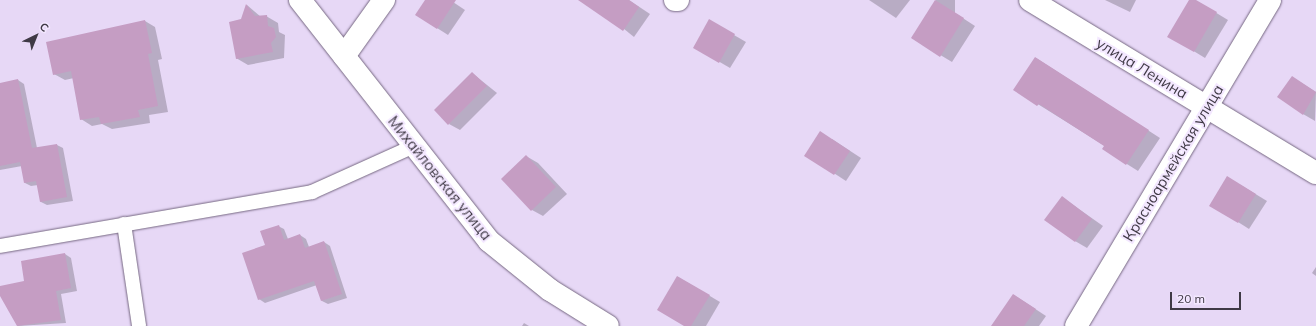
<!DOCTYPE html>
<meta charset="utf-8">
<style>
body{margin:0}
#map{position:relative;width:1316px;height:326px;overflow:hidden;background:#e7d8f6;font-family:Mulish,sans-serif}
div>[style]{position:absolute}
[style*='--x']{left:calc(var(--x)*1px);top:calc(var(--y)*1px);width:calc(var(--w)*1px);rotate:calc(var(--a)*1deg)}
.shadow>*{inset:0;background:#0003}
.building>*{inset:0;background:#c59dc3}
.roads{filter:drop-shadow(0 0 1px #766882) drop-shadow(0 0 1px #766882)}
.lane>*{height:14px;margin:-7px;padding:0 7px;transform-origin:7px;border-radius:7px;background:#fff}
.street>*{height:22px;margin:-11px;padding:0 11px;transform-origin:11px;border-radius:11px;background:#fff}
.secondary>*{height:22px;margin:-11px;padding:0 11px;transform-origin:11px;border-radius:11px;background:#fff}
span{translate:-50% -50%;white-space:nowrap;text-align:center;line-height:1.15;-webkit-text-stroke:4px #f3e7ff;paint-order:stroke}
.street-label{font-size:15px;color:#3f3945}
.north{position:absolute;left:16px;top:16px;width:40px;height:40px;-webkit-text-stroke:3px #f3e7ff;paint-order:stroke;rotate:43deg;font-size:11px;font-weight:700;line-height:16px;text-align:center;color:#3f3945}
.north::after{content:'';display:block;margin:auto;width:14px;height:18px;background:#3f3945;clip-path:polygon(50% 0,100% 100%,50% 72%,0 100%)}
.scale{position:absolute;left:1170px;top:292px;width:71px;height:18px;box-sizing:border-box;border:2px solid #3f3945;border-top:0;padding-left:5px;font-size:12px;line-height:14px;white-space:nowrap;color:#3f3945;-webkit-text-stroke:3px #f3e7ff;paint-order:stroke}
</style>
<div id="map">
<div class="shadow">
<div style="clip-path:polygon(426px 0,450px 0,465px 10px,448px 35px,437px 28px)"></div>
<div style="clip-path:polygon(588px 0,629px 0,650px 14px,634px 37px)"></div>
<div style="clip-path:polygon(869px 0,910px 0,896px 18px)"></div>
<div style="clip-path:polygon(936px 0,955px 0,955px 13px,975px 26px,952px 62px,912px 38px)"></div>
<div style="clip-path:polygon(1105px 0,1136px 0,1130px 12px)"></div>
<div style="clip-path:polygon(1190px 0,1195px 0,1228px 20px,1205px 58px,1169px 36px)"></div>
<div style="clip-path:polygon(247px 5px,261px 17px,266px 16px,278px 23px,279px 32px,285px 35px,284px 58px,248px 65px,236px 58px)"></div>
<div style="clip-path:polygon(145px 21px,155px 27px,162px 59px,158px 60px,168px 112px,149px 115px,150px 123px,112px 129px,102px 124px,92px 126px,81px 119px,74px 78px,65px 80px,54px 74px)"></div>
<div style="clip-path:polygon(710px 21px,746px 42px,730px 68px,694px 47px)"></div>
<div style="clip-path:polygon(1036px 58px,1160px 138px,1138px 171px,1103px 149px,1105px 146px,1015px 90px)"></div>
<div style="clip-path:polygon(472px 73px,497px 93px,460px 130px,449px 124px)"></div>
<div style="clip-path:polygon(1292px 77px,1316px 92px,1315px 121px,1303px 114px)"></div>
<div style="clip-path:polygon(18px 80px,24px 84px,37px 148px,57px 145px,63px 148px,73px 201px,47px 205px,41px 202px,38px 185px,31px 186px,25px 183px,22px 166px,0 170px,0 84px)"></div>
<div style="clip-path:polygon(832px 139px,861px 158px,846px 181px,806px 155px)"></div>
<div style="clip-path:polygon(526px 156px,538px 163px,567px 194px,543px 216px,532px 210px)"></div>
<div style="clip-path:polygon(1239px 184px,1267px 201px,1249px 229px,1238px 222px)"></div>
<div style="clip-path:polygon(1062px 197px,1103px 226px,1087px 248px,1075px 241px)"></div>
<div style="clip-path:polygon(278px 226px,284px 229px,288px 239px,300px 235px,306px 239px,309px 247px,324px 242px,330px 246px,347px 298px,328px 304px,322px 301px,317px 285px,265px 303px,259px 299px,266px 246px)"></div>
<div style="clip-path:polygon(65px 254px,71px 258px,77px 291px,61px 294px,66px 323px,18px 326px,0 294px,0 287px,25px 282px)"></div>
<div style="clip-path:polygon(1316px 267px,1316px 276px,1312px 273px)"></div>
<div style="clip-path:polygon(678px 277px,720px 302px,706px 326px,686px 326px)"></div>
<div style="clip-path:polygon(1014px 295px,1046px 316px,1039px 326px,998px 326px)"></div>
<div style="clip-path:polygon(524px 323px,529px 326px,522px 326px)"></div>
</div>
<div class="building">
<div style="clip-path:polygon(425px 0,456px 0,437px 29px,415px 15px)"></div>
<div style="clip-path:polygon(578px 0,629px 0,639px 7px,623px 31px)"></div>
<div style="clip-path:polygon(935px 0,964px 18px,940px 57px,911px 38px)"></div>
<div style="clip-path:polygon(1189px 0,1196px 0,1217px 12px,1194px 52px,1167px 37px)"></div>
<div style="clip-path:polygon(246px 4px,255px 16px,267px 15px,268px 26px,274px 28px,276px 37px,271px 43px,273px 52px,236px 59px,229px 22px,241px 19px)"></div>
<div style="clip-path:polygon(709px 19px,735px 34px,719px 63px,693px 48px)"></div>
<div style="clip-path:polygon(145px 20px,152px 53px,148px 54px,158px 106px,138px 110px,140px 117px,101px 124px,99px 117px,80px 120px,71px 71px,53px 75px,46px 42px)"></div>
<div style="clip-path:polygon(1035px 57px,1149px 130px,1126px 165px,1102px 149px,1104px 146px,1039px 104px,1037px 106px,1013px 90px)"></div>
<div style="clip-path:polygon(472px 72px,487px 86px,448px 125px,434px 110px)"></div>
<div style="clip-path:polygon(1292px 76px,1316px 92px,1303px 115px,1277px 97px)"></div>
<div style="clip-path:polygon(18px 79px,32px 148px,57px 144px,67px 197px,40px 202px,36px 181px,24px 183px,20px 162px,0 166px,0 83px)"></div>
<div style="clip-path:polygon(820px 131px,850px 151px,834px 175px,804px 156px)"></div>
<div style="clip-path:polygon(526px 155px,556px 187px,531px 211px,501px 179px)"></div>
<div style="clip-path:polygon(1227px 176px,1256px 194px,1238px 223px,1209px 206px)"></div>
<div style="clip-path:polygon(1062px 196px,1092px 219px,1075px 242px,1044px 220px)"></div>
<div style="clip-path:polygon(279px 225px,284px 240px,300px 234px,305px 248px,324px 241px,342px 294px,321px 301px,314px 281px,258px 300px,242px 253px,265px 245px,260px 231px)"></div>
<div style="clip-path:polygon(65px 253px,71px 288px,56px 291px,61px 320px,17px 326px,0 296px,0 286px,24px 281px,21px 261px)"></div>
<div style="clip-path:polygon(677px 276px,710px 295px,691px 326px,684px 326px,657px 310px)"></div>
<div style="clip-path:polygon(1013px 294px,1036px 309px,1024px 326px,991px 326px)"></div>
</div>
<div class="roads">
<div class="lane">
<div style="--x:124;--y:224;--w:103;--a:81.6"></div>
<div style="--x:0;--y:246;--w:317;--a:-9.8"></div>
<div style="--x:312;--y:192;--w:112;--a:-24.3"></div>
</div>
<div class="street">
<div style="--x:675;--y:0;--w:3;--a:0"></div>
<div style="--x:1030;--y:0;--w:334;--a:31.2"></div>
<div style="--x:344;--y:56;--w:69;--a:-54.5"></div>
</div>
<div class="secondary">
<div style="--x:300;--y:0;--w:306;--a:51.9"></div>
<div style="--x:489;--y:241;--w:78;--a:38.8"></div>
<div style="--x:550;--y:290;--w:68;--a:31.8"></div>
<div style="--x:1076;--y:326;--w:379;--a:-59.2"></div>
</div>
</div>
<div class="street-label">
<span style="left:1142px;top:68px;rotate:31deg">улица Ленина</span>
<span style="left:1173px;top:163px;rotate:-59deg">Красноармейская улица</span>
<span style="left:440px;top:178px;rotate:51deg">Михайловская улица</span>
</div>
<div class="north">С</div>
<div class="scale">20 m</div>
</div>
